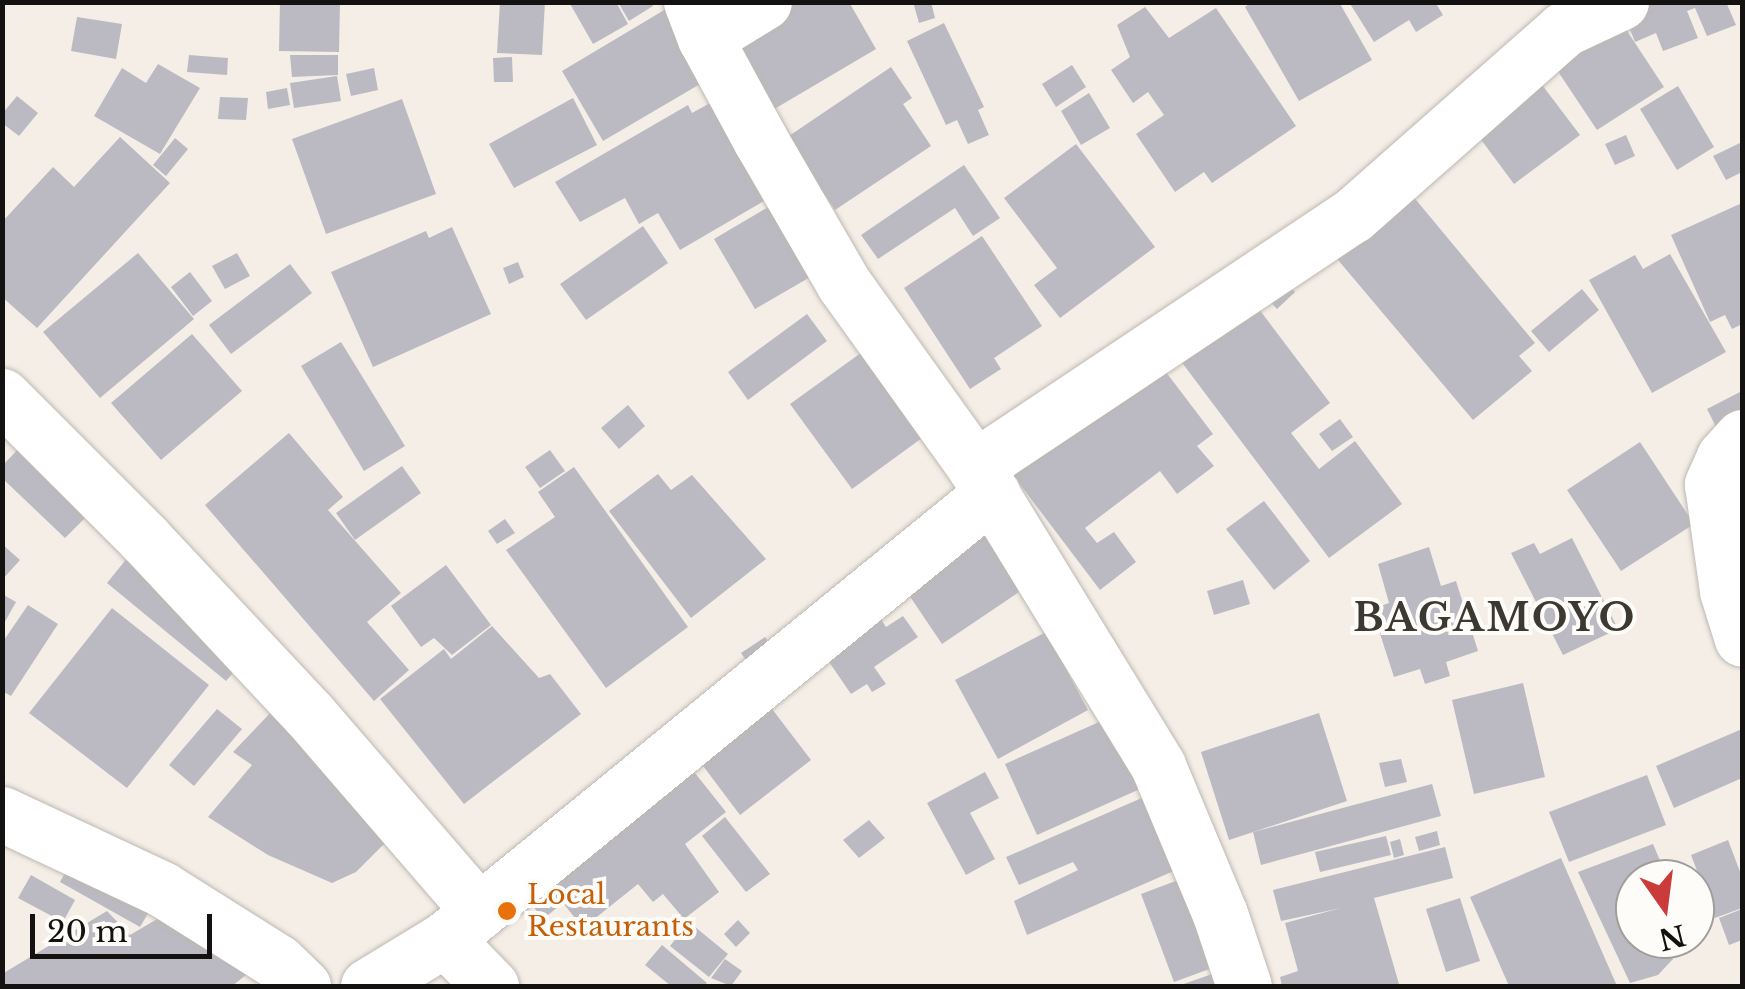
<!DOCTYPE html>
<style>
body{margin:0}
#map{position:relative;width:1745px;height:989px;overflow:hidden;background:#f4eee7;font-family:"Libre Baskerville",serif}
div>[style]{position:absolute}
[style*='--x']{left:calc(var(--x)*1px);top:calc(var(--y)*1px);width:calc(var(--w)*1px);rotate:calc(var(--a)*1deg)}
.building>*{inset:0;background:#bbbac2}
.roads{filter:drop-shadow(0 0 2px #beb8b2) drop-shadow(0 0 2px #beb8b2)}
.street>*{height:55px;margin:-27.5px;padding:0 27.5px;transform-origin:27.5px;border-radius:27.5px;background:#fff}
.dots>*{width:28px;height:28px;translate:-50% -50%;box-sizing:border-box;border:5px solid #fefcf9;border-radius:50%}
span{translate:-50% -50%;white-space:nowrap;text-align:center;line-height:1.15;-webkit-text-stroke:8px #fefcf9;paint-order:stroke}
.food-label{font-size:28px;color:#c56008}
.left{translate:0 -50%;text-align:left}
.district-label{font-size:38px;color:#3c3832;font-weight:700;letter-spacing:2.5px}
.frame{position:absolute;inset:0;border:5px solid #141210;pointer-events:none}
.north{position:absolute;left:1615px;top:859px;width:100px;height:100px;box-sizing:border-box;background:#fefcf9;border:2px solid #a09e9c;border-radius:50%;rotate:166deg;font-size:28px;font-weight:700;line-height:40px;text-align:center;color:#141210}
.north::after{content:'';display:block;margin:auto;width:35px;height:45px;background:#ca3b3c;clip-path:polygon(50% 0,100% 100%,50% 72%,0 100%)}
.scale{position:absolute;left:30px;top:914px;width:182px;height:45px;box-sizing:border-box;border:5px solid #141210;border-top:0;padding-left:12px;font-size:30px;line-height:35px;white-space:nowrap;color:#141210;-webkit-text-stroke:8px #fefcf9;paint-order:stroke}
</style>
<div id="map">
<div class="building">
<div style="clip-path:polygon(280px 2px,340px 2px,339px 52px,279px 51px)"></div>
<div style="clip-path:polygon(500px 2px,545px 2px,542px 55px,497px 53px)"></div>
<div style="clip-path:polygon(569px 2px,616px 2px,628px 24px,593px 44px)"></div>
<div style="clip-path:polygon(618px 2px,651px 2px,653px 6px,629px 21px)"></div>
<div style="clip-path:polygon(774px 2px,849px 2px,876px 49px,771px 111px,723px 33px)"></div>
<div style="clip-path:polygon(913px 2px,931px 2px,935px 18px,919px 23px)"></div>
<div style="clip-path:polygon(1252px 2px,1339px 2px,1372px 60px,1299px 101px,1245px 7px)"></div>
<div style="clip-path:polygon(1349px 2px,1435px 2px,1443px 15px,1416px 32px,1409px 20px,1374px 42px)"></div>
<div style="clip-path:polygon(1608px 2px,1664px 87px,1597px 130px,1537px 40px)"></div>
<div style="clip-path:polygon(1619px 2px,1726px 2px,1736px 25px,1707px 36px,1695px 8px,1687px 11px,1698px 38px,1663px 51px,1656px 33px,1635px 42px)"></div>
<div style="clip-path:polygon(671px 6px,712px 77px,603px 141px,562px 71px)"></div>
<div style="clip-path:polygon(1145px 7px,1169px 38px,1216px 8px,1296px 126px,1212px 183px,1204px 172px,1175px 192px,1136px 134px,1164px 115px,1148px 92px,1133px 103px,1111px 70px,1130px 57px,1117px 25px)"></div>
<div style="clip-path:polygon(77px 17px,122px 24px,116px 59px,71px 51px)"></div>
<div style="clip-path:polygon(944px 23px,984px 107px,978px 110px,989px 135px,968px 144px,957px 120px,946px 125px,907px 41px)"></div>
<div style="clip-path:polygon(1518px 53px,1580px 135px,1514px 184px,1453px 102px)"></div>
<div style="clip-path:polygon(189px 55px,228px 58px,227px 75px,187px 72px)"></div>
<div style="clip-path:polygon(290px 55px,338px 55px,338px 75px,292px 77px)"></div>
<div style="clip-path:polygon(512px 57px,513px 82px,494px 82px,493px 58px)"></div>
<div style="clip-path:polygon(158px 64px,200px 88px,160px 154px,94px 116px,122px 68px,146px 83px)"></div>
<div style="clip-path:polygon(1072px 65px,1086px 87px,1056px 107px,1042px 84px)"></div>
<div style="clip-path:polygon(891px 67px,912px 98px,903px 104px,931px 146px,835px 210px,786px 138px)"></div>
<div style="clip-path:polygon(374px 68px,378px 90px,351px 96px,346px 74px)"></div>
<div style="clip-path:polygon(337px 76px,341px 101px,294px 108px,290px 83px)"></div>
<div style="clip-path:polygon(1678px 86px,1714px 147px,1677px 170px,1640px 109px)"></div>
<div style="clip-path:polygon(287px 88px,290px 105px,268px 109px,266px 92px)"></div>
<div style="clip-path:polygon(1089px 93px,1110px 128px,1081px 145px,1061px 111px)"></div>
<div style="clip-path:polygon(17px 96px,38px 113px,19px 136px,2px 123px,2px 114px)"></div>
<div style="clip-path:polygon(220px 97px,248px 98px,246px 120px,218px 119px)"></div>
<div style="clip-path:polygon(721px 97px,776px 194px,680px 250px,658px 213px,639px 224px,625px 198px,580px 222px,555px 182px,688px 105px,692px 113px)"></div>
<div style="clip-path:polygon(573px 98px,597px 145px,514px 188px,489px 144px)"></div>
<div style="clip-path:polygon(402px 99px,436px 194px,326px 234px,292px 139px)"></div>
<div style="clip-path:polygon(1626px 135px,1635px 156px,1615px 165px,1605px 144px)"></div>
<div style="clip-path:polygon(120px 137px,170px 183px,37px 328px,2px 297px,2px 222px,53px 167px,74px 187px)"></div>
<div style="clip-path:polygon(175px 138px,188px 149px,166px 176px,153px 165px)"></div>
<div style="clip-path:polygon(1742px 142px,1742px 172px,1726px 180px,1713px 156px)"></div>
<div style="clip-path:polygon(1076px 144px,1155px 247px,1060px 318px,1034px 285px,1057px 268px,1004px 198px)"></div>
<div style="clip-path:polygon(1382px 159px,1535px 343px,1519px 356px,1532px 371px,1473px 420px,1306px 222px)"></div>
<div style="clip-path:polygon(964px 165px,1000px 218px,973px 236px,955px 208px,878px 259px,861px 235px)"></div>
<div style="clip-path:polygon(782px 199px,824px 269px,755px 309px,714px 239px)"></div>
<div style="clip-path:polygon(1742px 203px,1742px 324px,1732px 329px,1725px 315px,1710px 322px,1671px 235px)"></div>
<div style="clip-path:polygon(643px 226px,668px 263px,586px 320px,560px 284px)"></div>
<div style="clip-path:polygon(452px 227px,491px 314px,373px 367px,331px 272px,426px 231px,429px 238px)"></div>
<div style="clip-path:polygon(982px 236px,1042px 326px,994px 358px,1001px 369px,970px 389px,904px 288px)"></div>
<div style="clip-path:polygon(138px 253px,194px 319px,100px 398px,43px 332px)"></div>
<div style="clip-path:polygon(237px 253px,250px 276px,225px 289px,212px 266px)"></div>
<div style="clip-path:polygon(1670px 254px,1726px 352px,1652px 393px,1589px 280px,1635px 255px,1643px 269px)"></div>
<div style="clip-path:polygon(518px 262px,524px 277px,509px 284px,503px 268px)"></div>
<div style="clip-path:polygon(290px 264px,312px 293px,231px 354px,209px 325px)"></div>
<div style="clip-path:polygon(1269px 264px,1295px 292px,1277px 309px,1251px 281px)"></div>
<div style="clip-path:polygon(190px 272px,212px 301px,193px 316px,171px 287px)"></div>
<div style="clip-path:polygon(1243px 288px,1330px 403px,1291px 433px,1319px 469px,1355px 441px,1402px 504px,1329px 558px,1165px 340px)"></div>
<div style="clip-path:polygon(1582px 289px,1599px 310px,1549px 352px,1531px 331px)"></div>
<div style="clip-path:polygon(807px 314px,827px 341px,748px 400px,728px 372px)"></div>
<div style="clip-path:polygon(192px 334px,242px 391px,161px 460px,111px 403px)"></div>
<div style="clip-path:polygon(341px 342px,405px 446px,364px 471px,301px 366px)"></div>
<div style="clip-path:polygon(872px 345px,933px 430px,852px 489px,790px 404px)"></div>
<div style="clip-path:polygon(1150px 351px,1213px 434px,1197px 446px,1214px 466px,1177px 494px,1160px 471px,1085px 528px,1097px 543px,1114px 532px,1136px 562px,1100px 590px,1003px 462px)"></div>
<div style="clip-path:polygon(1742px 391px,1742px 439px,1726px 447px,1707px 409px)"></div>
<div style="clip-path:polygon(628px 405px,645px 426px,619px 449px,601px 428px)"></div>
<div style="clip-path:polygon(1340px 419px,1353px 437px,1332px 451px,1319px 434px)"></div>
<div style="clip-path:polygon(289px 433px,343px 497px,328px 510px,401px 593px,367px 622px,409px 670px,374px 701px,205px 505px)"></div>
<div style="clip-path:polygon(27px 440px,96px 507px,65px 538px,2px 478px,2px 466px)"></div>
<div style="clip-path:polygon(1640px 442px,1694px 524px,1621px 571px,1567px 490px)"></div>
<div style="clip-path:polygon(550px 450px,565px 471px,540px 488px,525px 467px)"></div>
<div style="clip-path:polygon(402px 466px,421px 493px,355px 540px,336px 513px)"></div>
<div style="clip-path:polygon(574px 467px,688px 627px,606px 688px,506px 550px,555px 517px,538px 492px)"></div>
<div style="clip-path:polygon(658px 474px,671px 490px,692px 475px,766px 559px,691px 618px,609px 511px)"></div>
<div style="clip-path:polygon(1264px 501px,1310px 561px,1274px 590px,1226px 529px)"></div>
<div style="clip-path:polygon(967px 502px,1025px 588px,942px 644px,884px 558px)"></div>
<div style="clip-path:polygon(505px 519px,515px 533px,497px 544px,488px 531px)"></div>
<div style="clip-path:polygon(1572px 538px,1618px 629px,1563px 655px,1511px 553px,1534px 543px,1540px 554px)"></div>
<div style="clip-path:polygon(2px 544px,20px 560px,2px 580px)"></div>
<div style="clip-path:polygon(1429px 547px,1441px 586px,1456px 581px,1478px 651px,1446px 662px,1450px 676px,1425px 684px,1420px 669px,1394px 677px,1372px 609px,1389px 603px,1378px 564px)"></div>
<div style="clip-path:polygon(128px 557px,248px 656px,226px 681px,107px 583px)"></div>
<div style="clip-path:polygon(446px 565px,491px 625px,452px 655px,434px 638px,421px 647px,391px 606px)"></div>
<div style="clip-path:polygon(1243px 580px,1250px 604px,1214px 615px,1207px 591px)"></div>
<div style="clip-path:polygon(2px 594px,16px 602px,2px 627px)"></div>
<div style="clip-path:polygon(28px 605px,58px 624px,11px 696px,2px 691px,2px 643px)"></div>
<div style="clip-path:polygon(112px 608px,209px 685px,127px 788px,29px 713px)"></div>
<div style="clip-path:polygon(877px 613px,886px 627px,903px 616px,918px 637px,874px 667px,886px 684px,872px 692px,867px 684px,851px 694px,799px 618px)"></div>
<div style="clip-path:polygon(492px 626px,539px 678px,550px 674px,581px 714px,464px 804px,380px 699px,444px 649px,451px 659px)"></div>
<div style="clip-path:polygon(1046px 632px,1088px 710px,998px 759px,955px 680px)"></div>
<div style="clip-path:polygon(765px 637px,776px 654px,753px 670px,741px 653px)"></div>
<div style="clip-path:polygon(744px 672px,811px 760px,740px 815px,673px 726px)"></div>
<div style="clip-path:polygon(1523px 683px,1545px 777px,1474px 794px,1452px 700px)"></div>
<div style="clip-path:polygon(275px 708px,399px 829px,356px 872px,332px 883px,268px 855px,208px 817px,252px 765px,233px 752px)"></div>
<div style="clip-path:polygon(217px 709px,242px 729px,194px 786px,169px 765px)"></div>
<div style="clip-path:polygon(1319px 713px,1347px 801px,1229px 840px,1201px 752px)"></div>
<div style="clip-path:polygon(1108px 718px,1140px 789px,1037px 835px,1005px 764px)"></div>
<div style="clip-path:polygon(1742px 729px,1742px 778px,1674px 808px,1656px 766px)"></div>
<div style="clip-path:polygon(664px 734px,726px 812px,685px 844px,719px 892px,684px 919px,663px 894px,653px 902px,638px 884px,583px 928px,563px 903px,543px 919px,504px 869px)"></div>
<div style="clip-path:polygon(1401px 759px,1407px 782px,1385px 787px,1379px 763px)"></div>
<div style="clip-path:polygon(985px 772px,999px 798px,970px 813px,995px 859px,966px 875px,927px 803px)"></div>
<div style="clip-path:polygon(1647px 775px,1666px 825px,1569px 862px,1549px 812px)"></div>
<div style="clip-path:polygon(1432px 784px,1441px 816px,1261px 865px,1253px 832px)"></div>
<div style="clip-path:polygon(1144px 797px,1176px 870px,1027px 935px,1014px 901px,1078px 870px,1073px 862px,1019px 885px,1006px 857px)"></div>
<div style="clip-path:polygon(725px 817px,770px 874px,746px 892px,702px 836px)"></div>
<div style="clip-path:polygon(869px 820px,885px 838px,859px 858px,843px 840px)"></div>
<div style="clip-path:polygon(1437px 831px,1440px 845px,1419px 851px,1415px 837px)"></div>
<div style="clip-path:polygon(1386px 836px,1391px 855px,1320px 872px,1315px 852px)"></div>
<div style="clip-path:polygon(1400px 839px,1404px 855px,1394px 858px,1390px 842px)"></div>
<div style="clip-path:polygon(1728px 840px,1742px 877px,1742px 908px,1715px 918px,1691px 855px)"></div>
<div style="clip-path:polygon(1653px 844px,1668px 879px,1635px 879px,1635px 939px,1695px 939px,1670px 950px,1673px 959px,1658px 975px,1630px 983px,1578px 872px)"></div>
<div style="clip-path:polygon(1445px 847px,1453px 878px,1374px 898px,1399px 984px,1282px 986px,1280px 977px,1298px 971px,1285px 923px,1341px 908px,1281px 921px,1273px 890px)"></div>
<div style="clip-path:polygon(76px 853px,157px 898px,140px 927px,60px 882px)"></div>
<div style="clip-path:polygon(1561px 858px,1617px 986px,1509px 986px,1470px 897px)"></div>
<div style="clip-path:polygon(31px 875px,75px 900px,63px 922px,18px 898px)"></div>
<div style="clip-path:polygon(1181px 879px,1215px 967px,1174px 982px,1141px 894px)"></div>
<div style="clip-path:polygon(1460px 898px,1480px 961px,1446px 972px,1426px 909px)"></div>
<div style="clip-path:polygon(181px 905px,266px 959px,232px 986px,2px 986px,2px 974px,107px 911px,130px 935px)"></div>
<div style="clip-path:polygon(1742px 909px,1742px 940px,1729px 945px,1719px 918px)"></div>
<div style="clip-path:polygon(738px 920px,750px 933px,736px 947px,724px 934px)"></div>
<div style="clip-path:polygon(689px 922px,728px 954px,709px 977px,670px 946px)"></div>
<div style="clip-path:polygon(662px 945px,707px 983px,704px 986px,671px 986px,645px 965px)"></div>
<div style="clip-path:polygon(725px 959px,742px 971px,731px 986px,711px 978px)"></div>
<div style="clip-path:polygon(1215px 973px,1220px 986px,1178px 986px)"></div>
</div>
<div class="roads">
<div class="street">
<div style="--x:691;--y:2;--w:39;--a:69"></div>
<div style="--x:705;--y:38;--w:117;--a:61.5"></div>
<div style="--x:761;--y:141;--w:165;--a:59.9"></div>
<div style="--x:844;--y:284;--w:225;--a:54.4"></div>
<div style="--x:975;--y:467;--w:351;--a:58.5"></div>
<div style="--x:1158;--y:766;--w:160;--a:67.3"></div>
<div style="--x:1220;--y:914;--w:76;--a:71.6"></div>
<div style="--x:705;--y:38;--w:69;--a:-31.4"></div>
<div style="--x:2;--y:396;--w:202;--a:45"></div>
<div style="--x:145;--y:539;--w:238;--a:46.9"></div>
<div style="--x:308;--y:713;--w:262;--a:49.2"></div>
<div style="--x:1742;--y:437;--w:27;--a:132"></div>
<div style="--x:1724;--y:457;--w:30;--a:114"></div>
<div style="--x:1712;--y:484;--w:108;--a:82"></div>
<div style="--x:1727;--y:591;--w:50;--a:72.6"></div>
<div style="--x:975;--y:467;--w:453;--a:-33.7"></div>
<div style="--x:1352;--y:216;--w:283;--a:-41.4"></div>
<div style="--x:1564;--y:29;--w:63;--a:-25.3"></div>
<div style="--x:2;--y:814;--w:177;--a:25.1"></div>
<div style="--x:162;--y:889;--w:137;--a:32.2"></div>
<div style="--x:278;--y:962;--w:35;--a:44"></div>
<div style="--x:445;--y:939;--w:66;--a:45.6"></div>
<div style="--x:368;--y:986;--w:90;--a:-31.4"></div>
<div style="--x:445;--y:939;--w:706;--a:-39.19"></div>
</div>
</div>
<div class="dots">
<div style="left:507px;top:911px;background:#e8710a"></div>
</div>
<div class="food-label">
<span class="left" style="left:527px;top:911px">Local<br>Restaurants</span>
</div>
<div class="district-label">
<span style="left:1495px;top:618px">BAGAMOYO</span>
</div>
<div class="frame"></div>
<div class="north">N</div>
<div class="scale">20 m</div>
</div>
